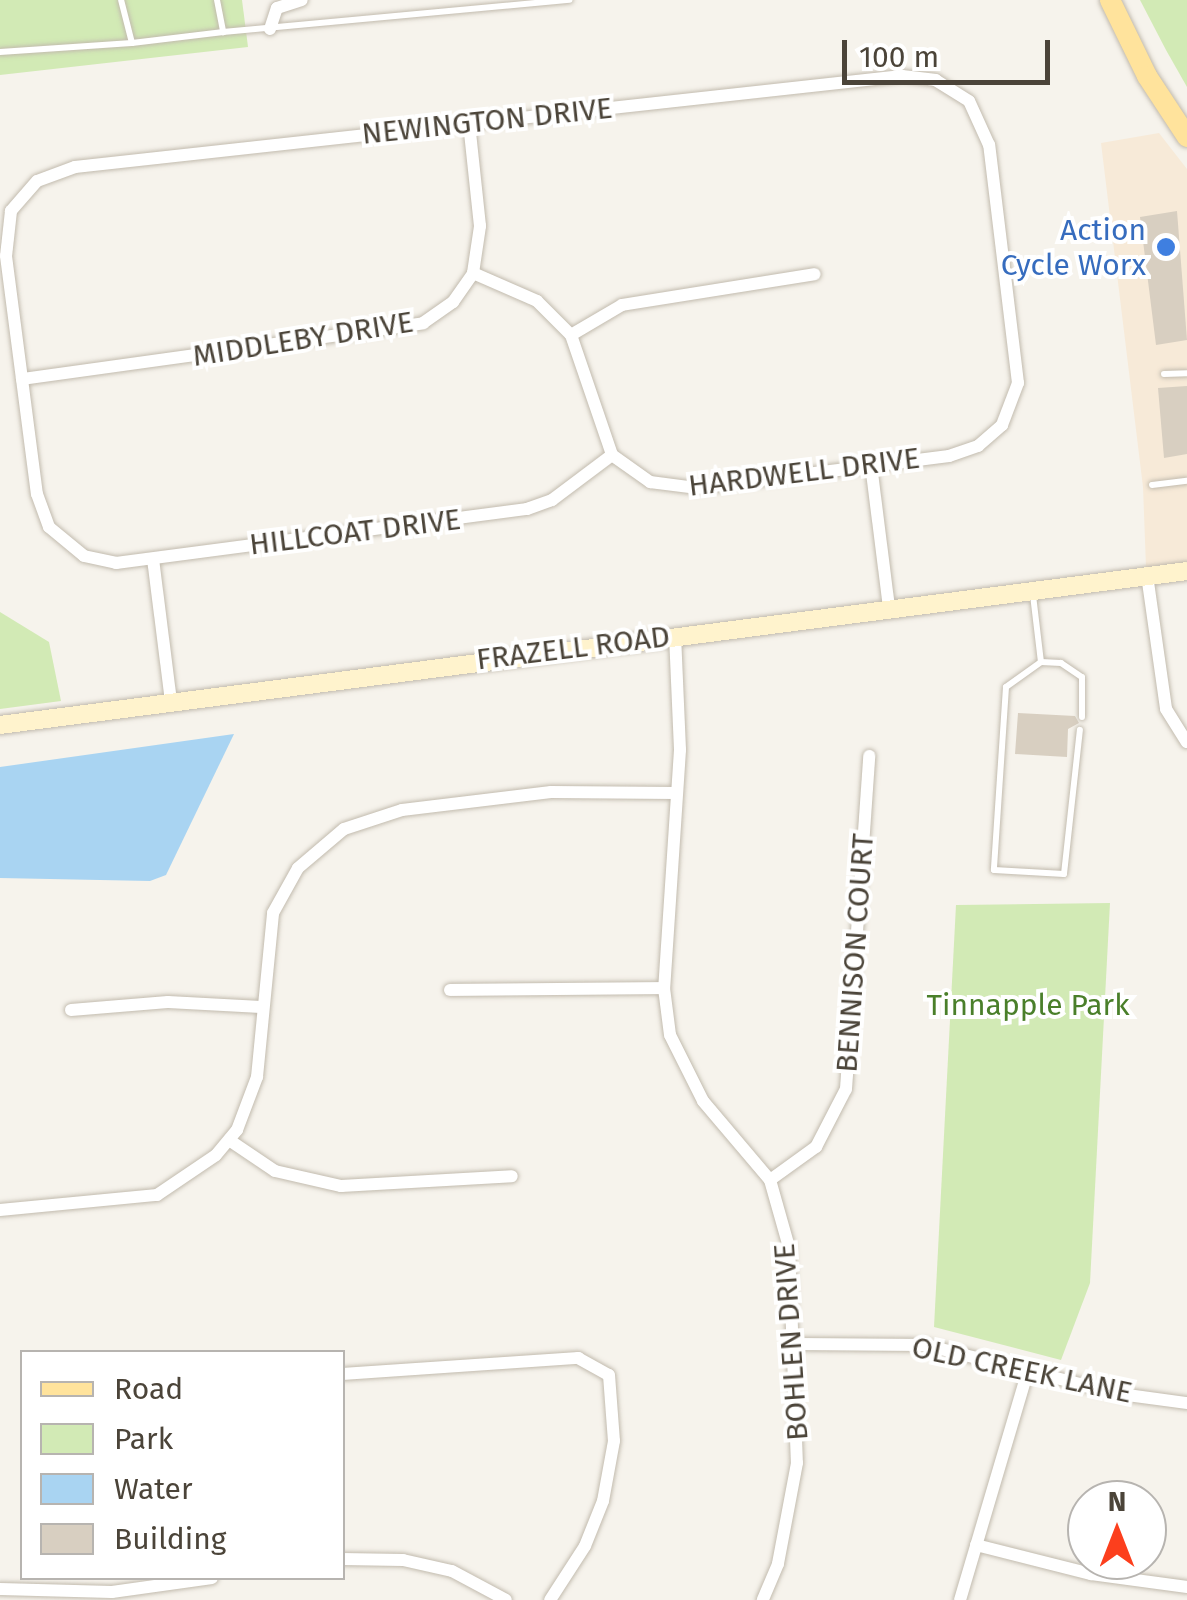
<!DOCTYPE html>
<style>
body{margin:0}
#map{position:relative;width:1187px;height:1600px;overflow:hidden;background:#f6f3ec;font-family:"Fira Sans",sans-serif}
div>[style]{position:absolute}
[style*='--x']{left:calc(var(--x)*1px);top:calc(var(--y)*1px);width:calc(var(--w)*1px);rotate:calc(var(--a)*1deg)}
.commercial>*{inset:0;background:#f7ead8}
.green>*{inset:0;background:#d2eab5}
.water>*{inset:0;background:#a9d4f2}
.building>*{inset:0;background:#d8cfc1}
.roads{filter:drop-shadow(0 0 2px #c2bbae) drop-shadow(0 0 2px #c2bbae)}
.lane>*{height:6px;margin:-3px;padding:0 3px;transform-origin:3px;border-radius:3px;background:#fff}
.street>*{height:12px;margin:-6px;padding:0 6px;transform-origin:6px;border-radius:6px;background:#fff}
.secondary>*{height:18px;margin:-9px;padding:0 9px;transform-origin:9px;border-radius:9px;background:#fff3cd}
.primary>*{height:20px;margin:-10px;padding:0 10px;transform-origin:10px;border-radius:10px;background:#ffe39c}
.dots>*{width:28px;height:28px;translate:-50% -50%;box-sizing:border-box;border:5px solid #fff;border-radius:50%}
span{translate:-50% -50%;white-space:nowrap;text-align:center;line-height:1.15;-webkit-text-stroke:8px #fff;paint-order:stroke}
.street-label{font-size:30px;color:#4b4439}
.shop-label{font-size:30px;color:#366cbe}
.right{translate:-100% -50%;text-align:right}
.park-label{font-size:30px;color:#4a7f2a}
.legend{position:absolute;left:20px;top:1350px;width:325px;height:230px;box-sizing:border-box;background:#fff;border:2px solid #b7b4b0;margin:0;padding:12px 18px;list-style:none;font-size:30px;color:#4b4439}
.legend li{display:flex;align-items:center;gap:20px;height:50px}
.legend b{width:50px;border:2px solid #b7b4b0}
.north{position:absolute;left:1067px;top:1480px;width:100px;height:100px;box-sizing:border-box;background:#fff;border:2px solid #b7b4b0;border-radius:50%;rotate:0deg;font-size:28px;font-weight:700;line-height:40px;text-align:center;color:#4b4439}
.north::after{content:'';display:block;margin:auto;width:35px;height:45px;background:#fc3f1d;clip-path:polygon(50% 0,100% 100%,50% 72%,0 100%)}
.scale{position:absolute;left:842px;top:40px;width:208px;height:45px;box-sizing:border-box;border:5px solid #4b4439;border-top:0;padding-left:12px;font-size:30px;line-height:35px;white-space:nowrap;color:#4b4439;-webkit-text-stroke:8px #fff;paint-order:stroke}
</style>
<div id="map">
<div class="commercial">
<div style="clip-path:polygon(1159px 133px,1187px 169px,1187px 563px,1146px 567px,1143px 487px,1101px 143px)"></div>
</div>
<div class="green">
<div style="clip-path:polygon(0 0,242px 0,248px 47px,0 75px)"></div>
<div style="clip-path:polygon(1140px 0,1187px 0,1187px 87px,1166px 50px)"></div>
<div style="clip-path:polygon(0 612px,49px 642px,61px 701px,0 709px)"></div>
<div style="clip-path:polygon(1110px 903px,1090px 1283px,1061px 1360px,934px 1327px,956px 905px)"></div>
</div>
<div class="water">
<div style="clip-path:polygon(234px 734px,166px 875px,150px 881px,0 878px,0 767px)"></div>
</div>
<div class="building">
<div style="clip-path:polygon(1177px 211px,1187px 340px,1156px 345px,1140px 217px)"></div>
<div style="clip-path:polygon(1187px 386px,1187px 454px,1164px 458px,1158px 388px)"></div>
<div style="clip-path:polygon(1018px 713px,1075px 716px,1079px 723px,1068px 729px,1067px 757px,1015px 754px)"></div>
</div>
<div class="roads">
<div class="lane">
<div style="--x:217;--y:0;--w:33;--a:79"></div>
<div style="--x:223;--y:32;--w:348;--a:-5.3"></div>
<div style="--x:132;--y:43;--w:92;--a:-6.9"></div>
<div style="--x:0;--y:52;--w:132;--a:-3.9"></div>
<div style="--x:132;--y:43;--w:44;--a:-104.3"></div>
<div style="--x:1164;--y:374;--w:23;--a:-2"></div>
<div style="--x:1152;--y:485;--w:35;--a:-7"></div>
<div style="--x:1033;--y:595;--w:67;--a:83.2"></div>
<div style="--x:1041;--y:662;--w:43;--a:144.5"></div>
<div style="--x:1006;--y:687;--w:183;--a:93.8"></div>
<div style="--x:994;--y:870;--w:70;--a:3.3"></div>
<div style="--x:1064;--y:874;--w:145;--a:-83.7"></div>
<div style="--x:1041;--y:662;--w:20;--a:3"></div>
<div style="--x:1061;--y:663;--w:25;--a:34"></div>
<div style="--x:1082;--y:677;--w:40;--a:90"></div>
</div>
<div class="street">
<div style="--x:270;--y:29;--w:22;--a:-72"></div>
<div style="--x:277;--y:8;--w:26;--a:-18"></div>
<div style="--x:473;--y:273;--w:70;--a:23.6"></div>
<div style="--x:537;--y:301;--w:48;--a:45"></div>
<div style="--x:571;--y:335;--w:127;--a:71.1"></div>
<div style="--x:612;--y:455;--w:47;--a:35.4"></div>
<div style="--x:650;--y:482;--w:46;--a:7.4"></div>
<div style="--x:696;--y:488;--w:255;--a:-7.2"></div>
<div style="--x:949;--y:456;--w:31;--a:-19"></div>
<div style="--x:978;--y:446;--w:32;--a:-41"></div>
<div style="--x:1002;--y:425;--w:45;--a:-69.1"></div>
<div style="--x:1018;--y:383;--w:240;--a:-96.9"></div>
<div style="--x:989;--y:145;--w:48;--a:-114.4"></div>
<div style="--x:969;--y:101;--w:39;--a:-148"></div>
<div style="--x:936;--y:80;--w:34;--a:-173"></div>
<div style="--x:902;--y:76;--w:832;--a:173.72"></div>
<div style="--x:75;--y:167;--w:40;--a:159.8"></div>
<div style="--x:37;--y:181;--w:40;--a:131"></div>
<div style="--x:11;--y:211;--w:45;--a:96.3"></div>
<div style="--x:6;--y:256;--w:240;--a:82.6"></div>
<div style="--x:37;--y:494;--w:35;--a:70"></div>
<div style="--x:49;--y:527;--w:45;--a:39.6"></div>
<div style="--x:84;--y:556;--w:33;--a:12"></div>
<div style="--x:116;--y:563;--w:415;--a:-7.5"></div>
<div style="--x:527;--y:509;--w:27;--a:-20"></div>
<div style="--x:552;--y:500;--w:75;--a:-36.9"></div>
<div style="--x:571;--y:335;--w:59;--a:-30.5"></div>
<div style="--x:622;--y:305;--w:195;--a:-9.1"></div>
<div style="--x:22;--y:379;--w:405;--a:-7.9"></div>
<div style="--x:423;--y:323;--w:37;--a:-35"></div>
<div style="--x:453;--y:302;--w:35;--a:-55"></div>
<div style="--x:473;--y:273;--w:48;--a:-81.5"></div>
<div style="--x:480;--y:226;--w:104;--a:-96.1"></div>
<div style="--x:871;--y:465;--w:143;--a:82.8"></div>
<div style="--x:153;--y:559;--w:143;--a:82.8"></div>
<div style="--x:1147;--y:575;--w:135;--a:81.9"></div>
<div style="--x:1166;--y:709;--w:39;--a:58"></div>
<div style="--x:675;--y:635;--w:115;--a:87.5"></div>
<div style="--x:680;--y:750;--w:239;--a:93.8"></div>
<div style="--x:664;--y:988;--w:47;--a:82.7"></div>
<div style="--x:670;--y:1035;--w:74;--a:63.4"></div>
<div style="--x:703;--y:1101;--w:104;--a:49.7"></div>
<div style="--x:770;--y:1180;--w:70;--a:74.2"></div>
<div style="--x:789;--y:1247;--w:216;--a:87.9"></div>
<div style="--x:797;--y:1463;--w:103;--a:100.7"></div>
<div style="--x:778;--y:1564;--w:39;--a:113"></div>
<div style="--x:450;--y:990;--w:214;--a:-0.5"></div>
<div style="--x:71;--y:1010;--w:97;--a:-4.7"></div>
<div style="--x:168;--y:1002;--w:93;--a:3.1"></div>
<div style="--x:229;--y:1140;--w:55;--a:34"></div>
<div style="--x:275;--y:1171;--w:68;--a:12.8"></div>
<div style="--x:341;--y:1186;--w:171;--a:-3.3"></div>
<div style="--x:770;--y:1180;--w:57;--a:-35.7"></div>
<div style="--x:816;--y:1147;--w:65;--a:-62.7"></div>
<div style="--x:846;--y:1089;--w:334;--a:-86"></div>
<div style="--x:0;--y:1210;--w:158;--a:-5.5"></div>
<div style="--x:157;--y:1195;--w:71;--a:-34.1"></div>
<div style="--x:216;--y:1155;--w:33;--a:-50"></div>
<div style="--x:237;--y:1130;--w:57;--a:-69.3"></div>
<div style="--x:257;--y:1077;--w:165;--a:-84.4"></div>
<div style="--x:273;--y:913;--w:51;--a:-60.9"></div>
<div style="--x:298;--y:868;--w:60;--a:-40.3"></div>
<div style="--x:344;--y:829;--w:61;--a:-18.1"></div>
<div style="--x:402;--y:810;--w:150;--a:-6.9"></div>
<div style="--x:551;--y:792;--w:125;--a:0.5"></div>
<div style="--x:797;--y:1344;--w:128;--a:0.4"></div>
<div style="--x:925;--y:1345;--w:201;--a:14.1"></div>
<div style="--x:1120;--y:1394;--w:68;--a:7.7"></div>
<div style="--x:342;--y:1374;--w:237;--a:-3.9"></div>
<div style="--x:578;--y:1358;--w:35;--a:29"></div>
<div style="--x:609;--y:1375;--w:66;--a:85.7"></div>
<div style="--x:614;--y:1441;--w:61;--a:100.4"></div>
<div style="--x:603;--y:1501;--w:48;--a:111.8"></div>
<div style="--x:585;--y:1546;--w:64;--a:122.9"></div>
<div style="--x:976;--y:1545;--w:119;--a:14.2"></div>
<div style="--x:1091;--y:1574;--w:97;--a:7.7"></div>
<div style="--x:342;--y:1559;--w:61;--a:0.9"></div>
<div style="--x:403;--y:1560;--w:50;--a:12.7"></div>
<div style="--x:452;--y:1571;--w:61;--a:28.2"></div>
<div style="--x:0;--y:1589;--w:112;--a:1.5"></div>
<div style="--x:112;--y:1592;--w:101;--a:-8"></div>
<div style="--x:960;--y:1600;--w:240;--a:-73.5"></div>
</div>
<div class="secondary">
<div style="--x:0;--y:725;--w:1197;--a:-7.39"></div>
</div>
<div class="primary">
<div style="--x:1110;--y:0;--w:85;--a:64"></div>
<div style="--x:1147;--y:76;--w:73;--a:56.7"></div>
</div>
</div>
<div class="dots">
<div style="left:1166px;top:247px;background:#3f7fe0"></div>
</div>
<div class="street-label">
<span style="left:487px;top:121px;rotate:-6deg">NEWINGTON DRIVE</span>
<span style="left:303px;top:339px;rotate:-9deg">MIDDLEBY DRIVE</span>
<span style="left:804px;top:472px;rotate:-7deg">HARDWELL DRIVE</span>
<span style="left:355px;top:532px;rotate:-7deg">HILLCOAT DRIVE</span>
<span style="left:573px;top:648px;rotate:-7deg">FRAZELL ROAD</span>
<span style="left:855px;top:953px;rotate:-86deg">BENNISON COURT</span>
<span style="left:791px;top:1342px;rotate:-94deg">BOHLEN DRIVE</span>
<span style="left:1022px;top:1370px;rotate:12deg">OLD CREEK LANE</span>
</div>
<div class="shop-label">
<span class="right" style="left:1146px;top:247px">Action<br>Cycle Worx</span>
</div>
<div class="park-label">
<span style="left:1028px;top:1005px">Tinnapple Park</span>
</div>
<ul class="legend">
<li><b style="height:12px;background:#ffe39c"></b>Road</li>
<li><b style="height:28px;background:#d2eab5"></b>Park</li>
<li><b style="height:28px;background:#a9d4f2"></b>Water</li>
<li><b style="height:28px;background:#d8cfc1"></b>Building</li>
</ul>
<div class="north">N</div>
<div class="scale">100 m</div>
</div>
